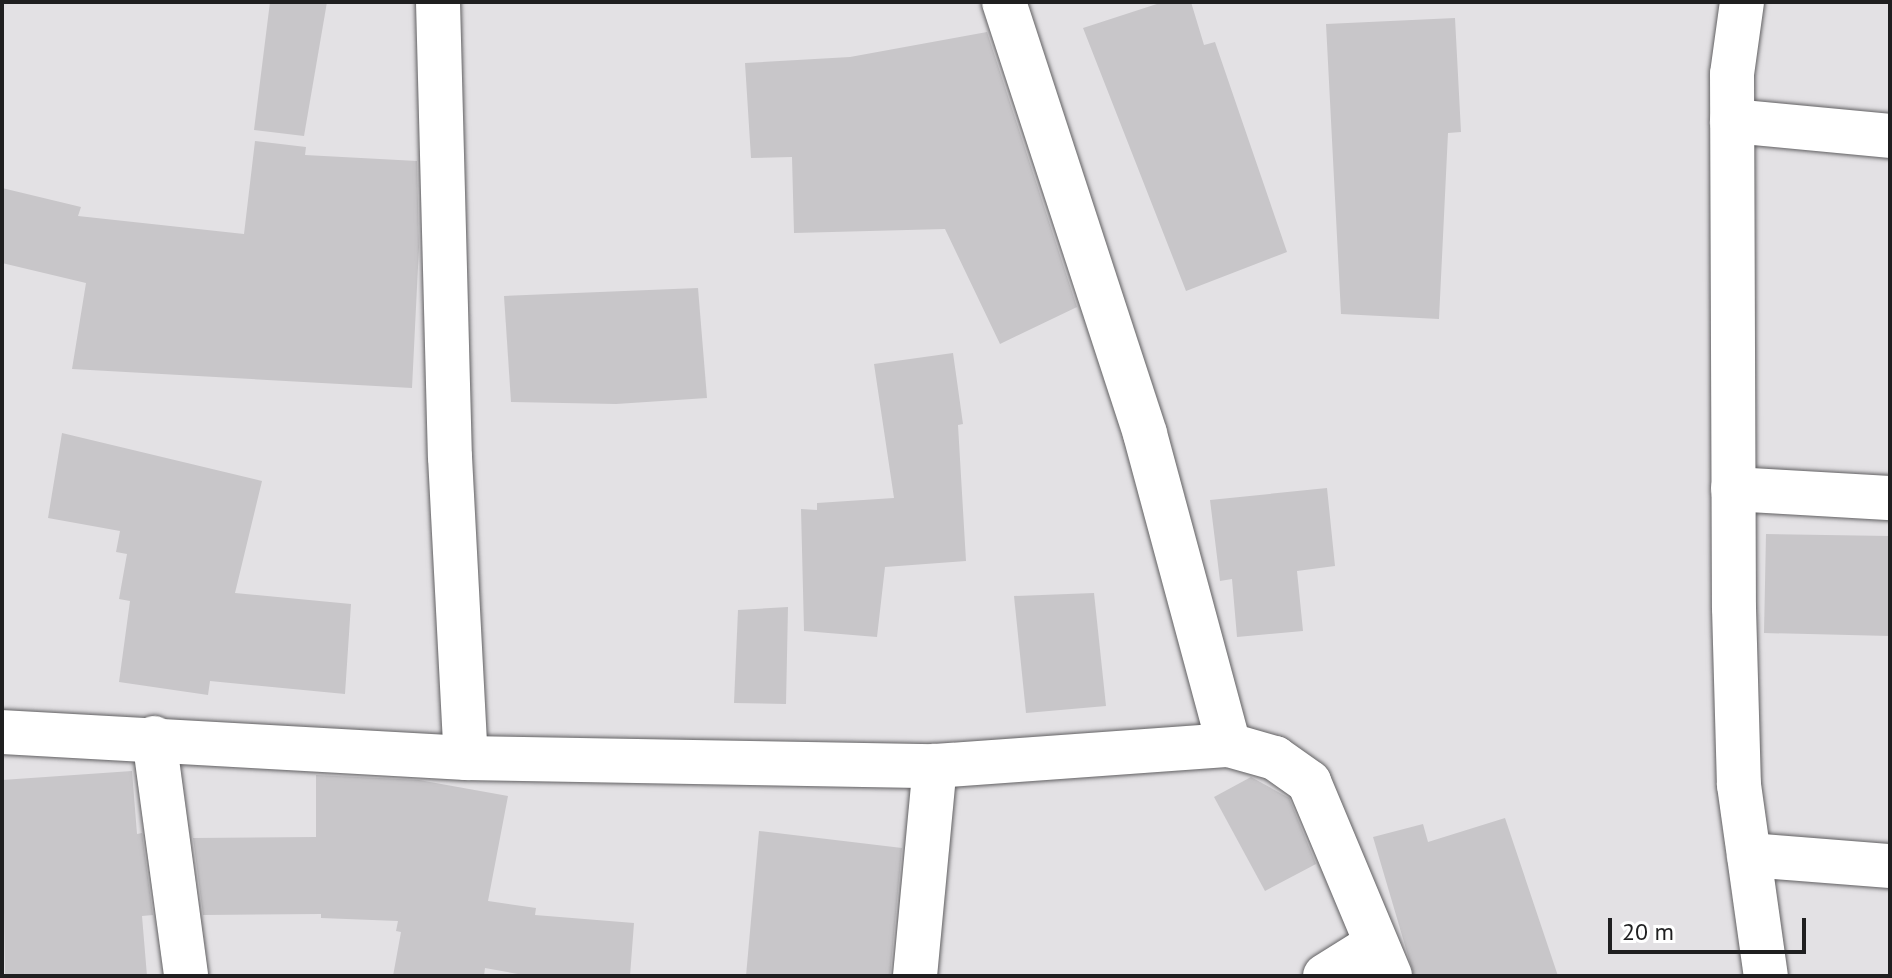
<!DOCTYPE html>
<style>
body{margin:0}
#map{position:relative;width:1892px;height:978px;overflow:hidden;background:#e3e1e4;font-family:"PT Sans",sans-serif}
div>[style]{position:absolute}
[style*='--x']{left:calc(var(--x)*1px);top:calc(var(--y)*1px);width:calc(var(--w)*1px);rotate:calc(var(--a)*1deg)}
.building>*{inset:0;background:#c8c6c9}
.roads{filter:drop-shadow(0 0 2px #616062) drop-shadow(0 0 2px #616062)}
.minor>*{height:44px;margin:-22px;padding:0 22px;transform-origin:22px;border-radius:22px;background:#fff}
span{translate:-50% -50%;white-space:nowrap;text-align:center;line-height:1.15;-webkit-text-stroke:7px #fff;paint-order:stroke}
.frame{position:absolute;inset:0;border:4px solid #1f1f20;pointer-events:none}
.scale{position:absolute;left:1608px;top:918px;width:198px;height:36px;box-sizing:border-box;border:4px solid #1f1f20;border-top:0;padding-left:10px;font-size:24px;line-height:28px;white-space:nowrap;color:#1f1f20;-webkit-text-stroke:6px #fff;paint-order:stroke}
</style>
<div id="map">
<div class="building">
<div style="clip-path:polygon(270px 2px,327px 2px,304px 136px,254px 130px)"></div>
<div style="clip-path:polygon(1163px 2px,1191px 2px,1204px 45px,1215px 42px,1287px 252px,1186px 291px,1083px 28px)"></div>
<div style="clip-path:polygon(1455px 18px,1461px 132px,1448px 133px,1439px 319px,1341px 314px,1326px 24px)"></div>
<div style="clip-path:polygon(987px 32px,1077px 307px,1000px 344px,945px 229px,794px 233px,792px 157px,751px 158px,745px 63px,850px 57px)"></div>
<div style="clip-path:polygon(255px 141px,306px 147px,305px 155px,417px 161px,419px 247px,412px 388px,72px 369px,86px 283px,2px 263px,2px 188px,81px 207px,78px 216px,244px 234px)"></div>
<div style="clip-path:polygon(698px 288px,707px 398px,616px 404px,511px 402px,504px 296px)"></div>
<div style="clip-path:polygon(953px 353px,963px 424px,958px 425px,966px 561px,885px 567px,877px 637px,804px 631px,801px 509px,817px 510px,817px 503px,894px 498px,874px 364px)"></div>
<div style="clip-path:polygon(62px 433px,262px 481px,235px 593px,351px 604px,345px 694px,210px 681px,208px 695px,119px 682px,130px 601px,119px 599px,127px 554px,116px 552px,120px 531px,48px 518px)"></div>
<div style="clip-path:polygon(1327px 488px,1335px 566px,1297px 571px,1303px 631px,1237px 637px,1232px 579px,1220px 581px,1210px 500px)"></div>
<div style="clip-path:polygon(1766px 534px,1890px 536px,1890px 636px,1764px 633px)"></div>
<div style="clip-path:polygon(1094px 593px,1106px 706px,1026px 713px,1014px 596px)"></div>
<div style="clip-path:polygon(788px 607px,786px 704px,734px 703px,738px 610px)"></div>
<div style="clip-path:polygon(132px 771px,137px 834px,142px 833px,153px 915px,142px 916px,147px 976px,5px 976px,2px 780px)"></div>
<div style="clip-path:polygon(316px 775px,419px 780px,508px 796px,488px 901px,536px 908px,535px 915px,634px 923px,630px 976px,529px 976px,485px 968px,484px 976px,393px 976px,401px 932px,396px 931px,398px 921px,321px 918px,321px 914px,203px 915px,193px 838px,316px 837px)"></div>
<div style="clip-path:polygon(1251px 777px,1289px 798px,1316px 864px,1265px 891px,1214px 797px)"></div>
<div style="clip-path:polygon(1505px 818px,1558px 976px,1414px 976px,1373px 837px,1423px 824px,1428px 842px)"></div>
<div style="clip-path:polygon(759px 831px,902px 848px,890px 976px,746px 976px)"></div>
</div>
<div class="roads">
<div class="minor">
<div style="--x:438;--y:2;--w:455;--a:88.5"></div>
<div style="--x:450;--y:457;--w:301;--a:87"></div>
<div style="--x:1004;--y:2;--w:454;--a:71.9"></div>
<div style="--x:1145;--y:434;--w:322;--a:74.9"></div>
<div style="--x:1742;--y:2;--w:73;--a:97.9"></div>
<div style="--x:1732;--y:74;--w:534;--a:89.79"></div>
<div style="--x:1734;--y:608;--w:177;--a:88.4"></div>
<div style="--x:1739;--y:785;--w:193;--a:82"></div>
<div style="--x:1732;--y:121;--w:159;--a:5.4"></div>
<div style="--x:1733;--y:489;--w:157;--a:3.3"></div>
<div style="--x:2;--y:732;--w:465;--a:3.2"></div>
<div style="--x:466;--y:758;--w:469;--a:1"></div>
<div style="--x:935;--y:766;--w:295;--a:-4.1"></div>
<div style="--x:1229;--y:745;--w:48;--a:15.8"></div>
<div style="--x:1275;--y:758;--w:42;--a:35.2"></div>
<div style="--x:1309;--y:782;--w:210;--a:67.3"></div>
<div style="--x:154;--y:738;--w:240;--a:82.3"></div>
<div style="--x:1749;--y:855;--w:141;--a:4.5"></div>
<div style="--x:915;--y:976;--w:211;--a:-84.6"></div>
<div style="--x:1325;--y:976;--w:60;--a:-32.1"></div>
</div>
</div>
<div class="frame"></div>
<div class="scale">20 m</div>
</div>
